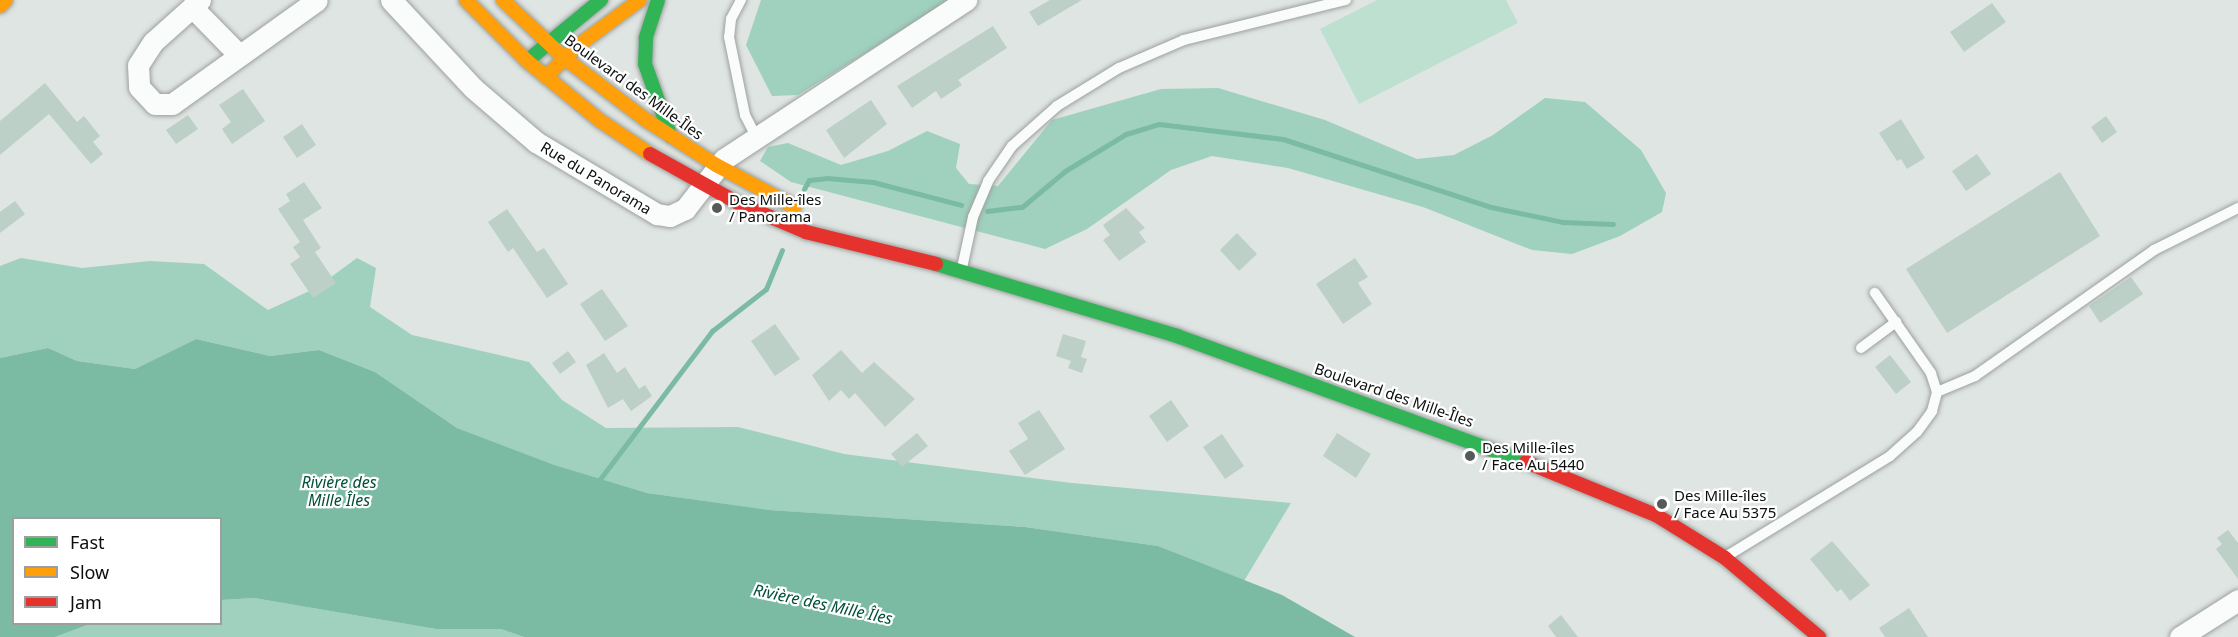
<!DOCTYPE html>
<meta charset="utf-8">
<style>
body{margin:0}
#map{position:relative;width:2238px;height:637px;overflow:hidden;background:#dfe5e2;font-family:"Noto Sans",sans-serif}
div>[style]{position:absolute}
[style*='--x']{left:calc(var(--x)*1px);top:calc(var(--y)*1px);width:calc(var(--w)*1px);rotate:calc(var(--a)*1deg)}
.green>*{inset:0;background:#bde0d1}
.forest>*{inset:0;background:#9fd1be}
.water>*{inset:0;background:#7bbaa3}
.stream>*{height:5px;margin:-2.5px;padding:0 2.5px;transform-origin:2.5px;border-radius:2.5px;background:#7bbaa3}
.building>*{inset:0;background:#bcd0c8}
.roads{filter:drop-shadow(0 0 2px #9ca19f) drop-shadow(0 0 2px #9ca19f)}
.lane>*{height:10px;margin:-5px;padding:0 5px;transform-origin:5px;border-radius:5px;background:#fafbfb}
.street>*{height:21px;margin:-10.5px;padding:0 10.5px;transform-origin:10.5px;border-radius:10.5px;background:#fafbfb}
.fast>*{height:14px;margin:-7px;padding:0 7px;transform-origin:7px;border-radius:7px;background:#30b455}
.slow>*{height:14px;margin:-7px;padding:0 7px;transform-origin:7px;border-radius:7px;background:#ff9f0a}
.jam>*{height:14px;margin:-7px;padding:0 7px;transform-origin:7px;border-radius:7px;background:#e5322d}
.dots>*{width:16px;height:16px;translate:-50% -50%;box-sizing:border-box;border:3px solid #fff;border-radius:50%}
span{translate:-50% -50%;white-space:nowrap;text-align:center;line-height:1.15;-webkit-text-stroke:4.5px #fff;paint-order:stroke}
.street-label{font-size:15px;color:#0b0e0d}
.poi-label{font-size:15px;color:#0b0e0d}
.left{translate:0 -50%;text-align:left}
.water-label{font-size:16px;color:#024f39;font-style:italic}
.legend{position:absolute;left:12px;top:517px;width:210px;height:108px;box-sizing:border-box;background:#fff;border:2px solid #9d9f9e;margin:0;padding:8px 10px;list-style:none;font-size:18px;color:#0b0e0d}
.legend li{display:flex;align-items:center;gap:12px;height:30px}
.legend b{width:30px;border:2px solid #9d9f9e}
</style>
<div id="map">
<div class="green">
<div style="clip-path:polygon(1377px 0,1506px 0,1518px 23px,1359px 104px,1320px 29px)"></div>
</div>
<div class="forest">
<div style="clip-path:polygon(761px 0,951px 0,798px 95px,772px 96px,746px 45px)"></div>
<div style="clip-path:polygon(1218px 88px,1325px 120px,1417px 159px,1454px 155px,1493px 135px,1545px 98px,1585px 102px,1641px 150px,1666px 193px,1662px 212px,1620px 236px,1572px 254px,1532px 250px,1423px 207px,1288px 168px,1212px 156px,1171px 170px,1087px 229px,1045px 249px,791px 182px,760px 161px,768px 147px,788px 143px,841px 165px,888px 151px,927px 131px,960px 144px,956px 168px,969px 184px,998px 186px,1052px 120px,1161px 89px)"></div>
<div style="clip-path:polygon(21px 258px,82px 268px,150px 261px,204px 264px,268px 310px,316px 288px,357px 258px,376px 268px,370px 307px,412px 335px,529px 362px,562px 400px,606px 428px,738px 427px,844px 454px,1072px 483px,1291px 503px,1244px 581px,1158px 546px,1025px 527px,768px 510px,647px 493px,554px 466px,457px 428px,375px 372px,319px 350px,270px 356px,196px 339px,135px 369px,77px 361px,48px 348px,0 358px,0 266px)"></div>
<div style="clip-path:polygon(254px 598px,436px 629px,501px 629px,524px 637px,55px 637px,90px 624px,220px 624px,221px 600px)"></div>
</div>
<div class="water">
<div style="clip-path:polygon(196px 339px,270px 356px,319px 350px,375px 372px,457px 428px,554px 465px,647px 493px,769px 510px,1025px 527px,1158px 546px,1282px 595px,1355px 637px,524px 637px,501px 629px,436px 629px,254px 598px,221px 600px,220px 518px,14px 518px,14px 624px,90px 624px,55px 637px,0 637px,0 358px,48px 348px,77px 361px,135px 369px)"></div>
</div>
<div class="stream">
<div style="--x:804;--y:189;--w:10;--a:-61"></div>
<div style="--x:809;--y:180;--w:18;--a:-6"></div>
<div style="--x:827;--y:178;--w:46;--a:5"></div>
<div style="--x:873;--y:182;--w:91;--a:14.6"></div>
<div style="--x:987;--y:211;--w:35;--a:-7"></div>
<div style="--x:1022;--y:207;--w:56;--a:-39.9"></div>
<div style="--x:1065;--y:171;--w:71;--a:-31.2"></div>
<div style="--x:1126;--y:134;--w:34;--a:-17"></div>
<div style="--x:1159;--y:124;--w:125;--a:6.9"></div>
<div style="--x:1283;--y:139;--w:219;--a:18.1"></div>
<div style="--x:1491;--y:207;--w:74;--a:11.8"></div>
<div style="--x:1563;--y:222;--w:50;--a:2.3"></div>
<div style="--x:597;--y:483;--w:191;--a:-52.9"></div>
<div style="--x:712;--y:331;--w:68;--a:-37.9"></div>
<div style="--x:766;--y:289;--w:42;--a:-67.7"></div>
</div>
<div class="building">
<div style="clip-path:polygon(1050px 0,1082px 0,1038px 26px,1029px 12px)"></div>
<div style="clip-path:polygon(1992px 3px,2006px 22px,1964px 52px,1950px 32px)"></div>
<div style="clip-path:polygon(993px 26px,1007px 48px,958px 80px,962px 85px,941px 99px,936px 91px,912px 108px,897px 86px)"></div>
<div style="clip-path:polygon(45px 83px,77px 122px,84px 116px,100px 136px,93px 142px,103px 154px,91px 164px,49px 114px,0 155px,0 121px)"></div>
<div style="clip-path:polygon(243px 89px,265px 121px,232px 144px,222px 129px,231px 122px,219px 105px)"></div>
<div style="clip-path:polygon(871px 100px,887px 124px,844px 158px,826px 130px)"></div>
<div style="clip-path:polygon(188px 115px,198px 129px,176px 144px,166px 130px)"></div>
<div style="clip-path:polygon(2106px 116px,2117px 132px,2102px 143px,2091px 127px)"></div>
<div style="clip-path:polygon(1901px 119px,1925px 158px,1907px 169px,1901px 159px,1897px 161px,1879px 133px)"></div>
<div style="clip-path:polygon(302px 124px,316px 145px,297px 158px,283px 137px)"></div>
<div style="clip-path:polygon(1977px 154px,1991px 174px,1966px 191px,1952px 171px)"></div>
<div style="clip-path:polygon(2060px 172px,2100px 236px,1947px 333px,1906px 269px)"></div>
<div style="clip-path:polygon(304px 182px,322px 208px,303px 220px,321px 248px,315px 252px,336px 283px,313px 298px,290px 264px,300px 257px,293px 247px,300px 242px,278px 209px,290px 201px,286px 194px)"></div>
<div style="clip-path:polygon(15px 201px,25px 214px,0 233px,0 212px)"></div>
<div style="clip-path:polygon(1126px 208px,1145px 228px,1139px 232px,1146px 242px,1119px 261px,1103px 240px,1110px 235px,1103px 225px)"></div>
<div style="clip-path:polygon(507px 209px,537px 252px,544px 248px,568px 284px,547px 298px,513px 248px,508px 252px,488px 222px)"></div>
<div style="clip-path:polygon(1237px 233px,1257px 254px,1239px 271px,1220px 250px)"></div>
<div style="clip-path:polygon(1355px 258px,1368px 277px,1358px 283px,1372px 304px,1343px 324px,1316px 284px)"></div>
<div style="clip-path:polygon(2131px 277px,2143px 294px,2100px 323px,2089px 306px)"></div>
<div style="clip-path:polygon(602px 289px,628px 326px,605px 341px,580px 304px)"></div>
<div style="clip-path:polygon(775px 324px,800px 359px,775px 376px,751px 341px)"></div>
<div style="clip-path:polygon(1063px 334px,1086px 341px,1081px 357px,1087px 359px,1082px 373px,1068px 368px,1071px 361px,1056px 356px)"></div>
<div style="clip-path:polygon(841px 350px,862px 373px,874px 362px,915px 399px,885px 427px,855px 393px,849px 399px,841px 390px,829px 401px,812px 375px)"></div>
<div style="clip-path:polygon(568px 351px,576px 362px,560px 374px,552px 363px)"></div>
<div style="clip-path:polygon(604px 353px,617px 373px,625px 367px,639px 389px,645px 385px,652px 396px,631px 411px,623px 399px,608px 408px,586px 365px)"></div>
<div style="clip-path:polygon(1890px 355px,1911px 382px,1896px 394px,1875px 367px)"></div>
<div style="clip-path:polygon(1171px 400px,1189px 426px,1167px 442px,1149px 416px)"></div>
<div style="clip-path:polygon(1039px 410px,1065px 449px,1025px 475px,1009px 451px,1028px 439px,1018px 423px)"></div>
<div style="clip-path:polygon(917px 433px,928px 446px,902px 467px,891px 454px)"></div>
<div style="clip-path:polygon(1337px 433px,1371px 454px,1356px 478px,1323px 456px)"></div>
<div style="clip-path:polygon(1222px 434px,1244px 466px,1225px 479px,1203px 447px)"></div>
<div style="clip-path:polygon(2228px 530px,2238px 543px,2238px 579px,2216px 549px,2222px 544px,2217px 538px)"></div>
<div style="clip-path:polygon(1832px 541px,1870px 585px,1850px 601px,1841px 589px,1837px 592px,1810px 559px)"></div>
<div style="clip-path:polygon(1909px 608px,1928px 637px,1885px 637px,1879px 628px)"></div>
<div style="clip-path:polygon(1561px 615px,1578px 637px,1556px 637px,1548px 626px)"></div>
</div>
<div class="roads">
<div class="lane">
<div style="--x:741;--y:0;--w:21;--a:118"></div>
<div style="--x:731;--y:19;--w:18;--a:96"></div>
<div style="--x:729;--y:37;--w:80;--a:78.4"></div>
<div style="--x:745;--y:115;--w:25;--a:63"></div>
<div style="--x:962;--y:268;--w:52;--a:-77.8"></div>
<div style="--x:973;--y:217;--w:39;--a:-67"></div>
<div style="--x:988;--y:181;--w:42;--a:-55.6"></div>
<div style="--x:1012;--y:146;--w:60;--a:-41.6"></div>
<div style="--x:1057;--y:106;--w:73;--a:-31.5"></div>
<div style="--x:1119;--y:68;--w:71;--a:-23.3"></div>
<div style="--x:1184;--y:40;--w:167;--a:-13.9"></div>
<div style="--x:1861;--y:348;--w:44;--a:-36.6"></div>
<div style="--x:1937;--y:392;--w:41;--a:-22.8"></div>
<div style="--x:1975;--y:376;--w:219;--a:-35.1"></div>
<div style="--x:2154;--y:250;--w:94;--a:-26.6"></div>
<div style="--x:1727;--y:556;--w:191;--a:-31.5"></div>
<div style="--x:1890;--y:456;--w:36;--a:-42"></div>
<div style="--x:1917;--y:432;--w:26;--a:-54"></div>
<div style="--x:1932;--y:411;--w:20;--a:-75"></div>
<div style="--x:1937;--y:392;--w:20;--a:-108"></div>
<div style="--x:1931;--y:373;--w:98;--a:-125"></div>
</div>
<div class="street">
<div style="--x:200;--y:0;--w:63;--a:138.2"></div>
<div style="--x:153;--y:42;--w:27;--a:123"></div>
<div style="--x:138;--y:65;--w:22;--a:87"></div>
<div style="--x:139;--y:87;--w:23;--a:47"></div>
<div style="--x:155;--y:104;--w:17;--a:0"></div>
<div style="--x:172;--y:104;--w:178;--a:-35.6"></div>
<div style="--x:391;--y:0;--w:120;--a:47"></div>
<div style="--x:473;--y:88;--w:83;--a:40.6"></div>
<div style="--x:536;--y:142;--w:141;--a:30.8"></div>
<div style="--x:657;--y:214;--w:13;--a:9"></div>
<div style="--x:670;--y:216;--w:17;--a:-25"></div>
<div style="--x:685;--y:209;--w:63;--a:-52"></div>
<div style="--x:724;--y:159;--w:290;--a:-33.3"></div>
<div style="--x:192;--y:7;--w:66;--a:45.6"></div>
<div style="--x:2180;--y:637;--w:69;--a:-32.5"></div>
</div>
<div class="fast">
<div style="--x:658;--y:0;--w:40;--a:108"></div>
<div style="--x:646;--y:38;--w:26;--a:92"></div>
<div style="--x:645;--y:64;--w:77;--a:70.4"></div>
<div style="--x:527;--y:61;--w:96;--a:-39.5"></div>
<div style="--x:936;--y:264;--w:252;--a:16.6"></div>
<div style="--x:1177;--y:336;--w:371;--a:19.9"></div>
</div>
<div class="slow">
<div style="--x:466;--y:0;--w:86;--a:45"></div>
<div style="--x:527;--y:61;--w:93;--a:39.3"></div>
<div style="--x:599;--y:120;--w:61;--a:33.7"></div>
<div style="--x:503;--y:0;--w:83;--a:43.5"></div>
<div style="--x:563;--y:57;--w:104;--a:37.2"></div>
<div style="--x:646;--y:120;--w:83;--a:32.7"></div>
<div style="--x:716;--y:165;--w:89;--a:28"></div>
<div style="--x:0;--y:6;--w:8;--a:-45"></div>
<div style="--x:546;--y:77;--w:42;--a:-45"></div>
<div style="--x:576;--y:47;--w:79;--a:-36.3"></div>
</div>
<div class="jam">
<div style="--x:650;--y:154;--w:103;--a:29.1"></div>
<div style="--x:740;--y:204;--w:72;--a:23"></div>
<div style="--x:806;--y:232;--w:134;--a:13.8"></div>
<div style="--x:1526;--y:462;--w:140;--a:22.2"></div>
<div style="--x:1656;--y:515;--w:81;--a:31.9"></div>
<div style="--x:1725;--y:558;--w:123;--a:40"></div>
</div>
</div>
<div class="dots">
<div style="left:717px;top:208px;background:#555958"></div>
<div style="left:1470px;top:456px;background:#555958"></div>
<div style="left:1662px;top:504px;background:#555958"></div>
</div>
<div class="street-label">
<span style="left:634px;top:87px;rotate:36deg">Boulevard des Mille-Îles</span>
<span style="left:596px;top:178px;rotate:31deg">Rue du Panorama</span>
<span style="left:1394px;top:395px;rotate:19deg">Boulevard des Mille-Îles</span>
</div>
<div class="poi-label">
<span class="left" style="left:729px;top:208px">Des Mille-îles<br>/ Panorama</span>
<span class="left" style="left:1482px;top:456px">Des Mille-îles<br>/ Face Au 5440</span>
<span class="left" style="left:1674px;top:504px">Des Mille-îles<br>/ Face Au 5375</span>
</div>
<div class="water-label">
<span style="left:339px;top:491px">Rivière des<br>Mille Îles</span>
<span style="left:823px;top:604px;rotate:12deg">Rivière des Mille Îles</span>
</div>
<ul class="legend">
<li><b style="height:8px;background:#30b455"></b>Fast</li>
<li><b style="height:8px;background:#ff9f0a"></b>Slow</li>
<li><b style="height:8px;background:#e5322d"></b>Jam</li>
</ul>
</div>
